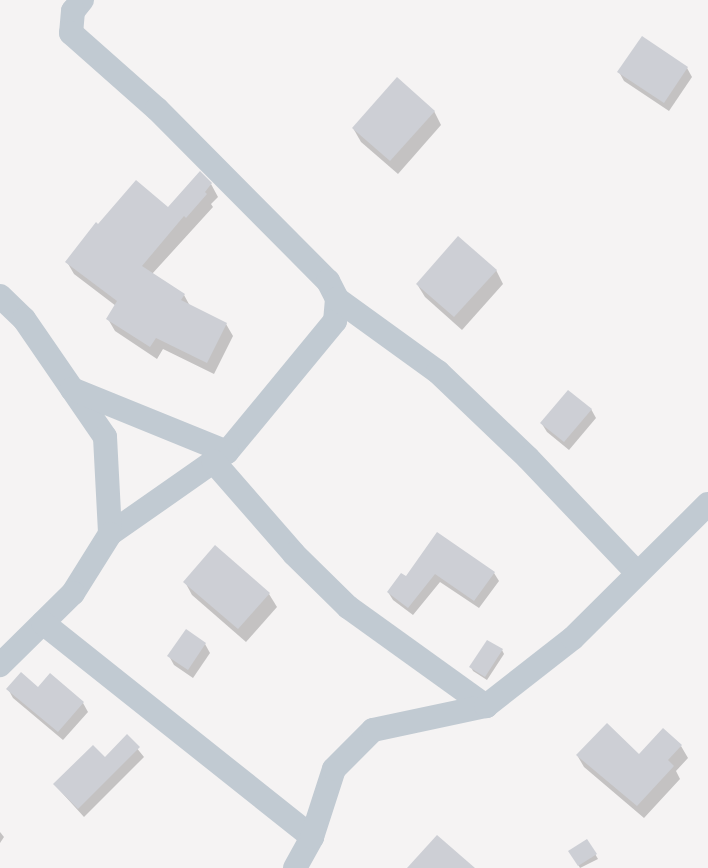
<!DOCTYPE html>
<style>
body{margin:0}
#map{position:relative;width:708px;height:868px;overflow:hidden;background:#f5f3f3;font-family:Quicksand,sans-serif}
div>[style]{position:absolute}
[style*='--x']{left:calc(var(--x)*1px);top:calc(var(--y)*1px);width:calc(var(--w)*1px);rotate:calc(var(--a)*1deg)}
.shadow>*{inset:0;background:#0003}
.building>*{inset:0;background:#cdcfd5}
.minor>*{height:24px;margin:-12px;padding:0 12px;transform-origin:12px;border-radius:12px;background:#c1cad2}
span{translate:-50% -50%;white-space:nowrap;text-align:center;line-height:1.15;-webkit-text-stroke:4px #fff;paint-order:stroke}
</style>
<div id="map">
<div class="shadow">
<div style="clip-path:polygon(687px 68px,692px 77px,669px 111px,624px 81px,619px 72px)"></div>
<div style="clip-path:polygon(434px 111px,441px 125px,398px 174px,361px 142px,353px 128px)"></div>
<div style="clip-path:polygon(211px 184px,218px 197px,211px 204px,213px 207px,152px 274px,184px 295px,190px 306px,226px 324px,233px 336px,214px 374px,163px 349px,157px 359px,115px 331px,108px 319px,116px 306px,74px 274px,67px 262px,98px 226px,168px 208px)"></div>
<div style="clip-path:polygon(496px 270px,503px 284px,462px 330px,425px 297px,417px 284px)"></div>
<div style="clip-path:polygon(591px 409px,596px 418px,569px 450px,547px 432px,542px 424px)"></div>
<div style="clip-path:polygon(438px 534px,494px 573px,499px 581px,479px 608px,440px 582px,413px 615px,393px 600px,388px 592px,406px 578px)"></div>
<div style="clip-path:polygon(215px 547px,269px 594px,277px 607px,246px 642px,192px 595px,185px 582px)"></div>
<div style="clip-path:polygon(205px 644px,210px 653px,193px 678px,174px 665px,169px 656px)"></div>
<div style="clip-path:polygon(502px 650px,504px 654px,487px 680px,473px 671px,471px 667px)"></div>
<div style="clip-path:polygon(39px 688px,83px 703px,88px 712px,63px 740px,13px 698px,8px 689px)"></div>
<div style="clip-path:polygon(127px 736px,144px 757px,84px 817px,54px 784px,105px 758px)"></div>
<div style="clip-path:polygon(681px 746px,688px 758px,676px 771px,680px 779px,644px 818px,584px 767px,577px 755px,639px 756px)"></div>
<div style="clip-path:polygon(0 832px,4px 837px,0 843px)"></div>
<div style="clip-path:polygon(587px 840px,598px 859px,580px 868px,570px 851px)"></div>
</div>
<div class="building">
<div style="clip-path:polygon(642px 36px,688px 67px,664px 103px,617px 72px)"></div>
<div style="clip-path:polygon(397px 77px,435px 111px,390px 161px,352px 128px)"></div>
<div style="clip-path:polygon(200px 171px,212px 183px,205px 192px,207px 194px,186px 218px,184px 216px,142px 266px,185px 294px,181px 300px,227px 323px,207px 363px,156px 338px,150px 347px,106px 319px,117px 301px,65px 262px,96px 222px,98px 224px,136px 180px,168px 207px)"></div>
<div style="clip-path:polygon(458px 236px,497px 270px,454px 317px,416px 284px)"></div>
<div style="clip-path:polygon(568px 390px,592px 409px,564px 442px,540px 423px)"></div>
<div style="clip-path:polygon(437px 532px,495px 572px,474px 601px,435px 574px,408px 608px,387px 592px,401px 573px,406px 576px)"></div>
<div style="clip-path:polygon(215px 545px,270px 593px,238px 629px,183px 582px)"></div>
<div style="clip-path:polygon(186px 629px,206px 643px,188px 670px,167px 656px)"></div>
<div style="clip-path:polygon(487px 640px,503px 649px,485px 677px,469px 667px)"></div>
<div style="clip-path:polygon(21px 672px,38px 687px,50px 673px,84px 702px,58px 732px,6px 689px)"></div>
<div style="clip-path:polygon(607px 723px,639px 754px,663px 728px,682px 745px,668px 760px,674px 766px,637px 806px,576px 755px)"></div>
<div style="clip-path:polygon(127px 734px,140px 747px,78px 809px,53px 784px,93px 745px,105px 757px)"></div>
<div style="clip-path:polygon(437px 835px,475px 868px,407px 868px)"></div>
<div style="clip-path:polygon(587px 839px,597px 854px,578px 866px,568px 851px)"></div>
</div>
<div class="minor">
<div style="--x:82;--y:0;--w:14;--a:129"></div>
<div style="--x:73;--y:11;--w:22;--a:95"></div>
<div style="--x:71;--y:33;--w:115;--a:41.5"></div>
<div style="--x:157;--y:109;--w:243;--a:45.2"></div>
<div style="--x:328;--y:281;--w:20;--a:63"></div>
<div style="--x:337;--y:299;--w:22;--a:95"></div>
<div style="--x:335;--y:321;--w:170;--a:129.5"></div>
<div style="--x:227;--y:452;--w:143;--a:145"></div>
<div style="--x:0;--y:296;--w:33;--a:44"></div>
<div style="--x:24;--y:319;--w:143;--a:55.5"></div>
<div style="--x:105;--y:437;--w:97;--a:87"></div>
<div style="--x:110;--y:534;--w:70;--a:122.1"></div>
<div style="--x:73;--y:593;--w:103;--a:135.4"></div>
<div style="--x:337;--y:299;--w:125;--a:35.9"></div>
<div style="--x:438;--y:372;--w:124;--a:43.7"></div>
<div style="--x:528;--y:458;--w:158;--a:46.5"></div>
<div style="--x:72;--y:389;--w:167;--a:22.1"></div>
<div style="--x:213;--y:461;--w:123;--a:48.9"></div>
<div style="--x:294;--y:554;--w:76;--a:44.5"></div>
<div style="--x:348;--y:607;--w:170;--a:35.7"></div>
<div style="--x:43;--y:623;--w:344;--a:38.5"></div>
<div style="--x:295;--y:868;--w:35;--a:-61"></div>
<div style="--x:312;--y:837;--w:71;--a:-72.1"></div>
<div style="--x:334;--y:769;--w:55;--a:-45"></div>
<div style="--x:373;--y:730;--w:116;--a:-12"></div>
<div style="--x:486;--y:706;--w:110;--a:-38"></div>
<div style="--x:573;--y:638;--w:190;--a:-44.8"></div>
</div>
</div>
